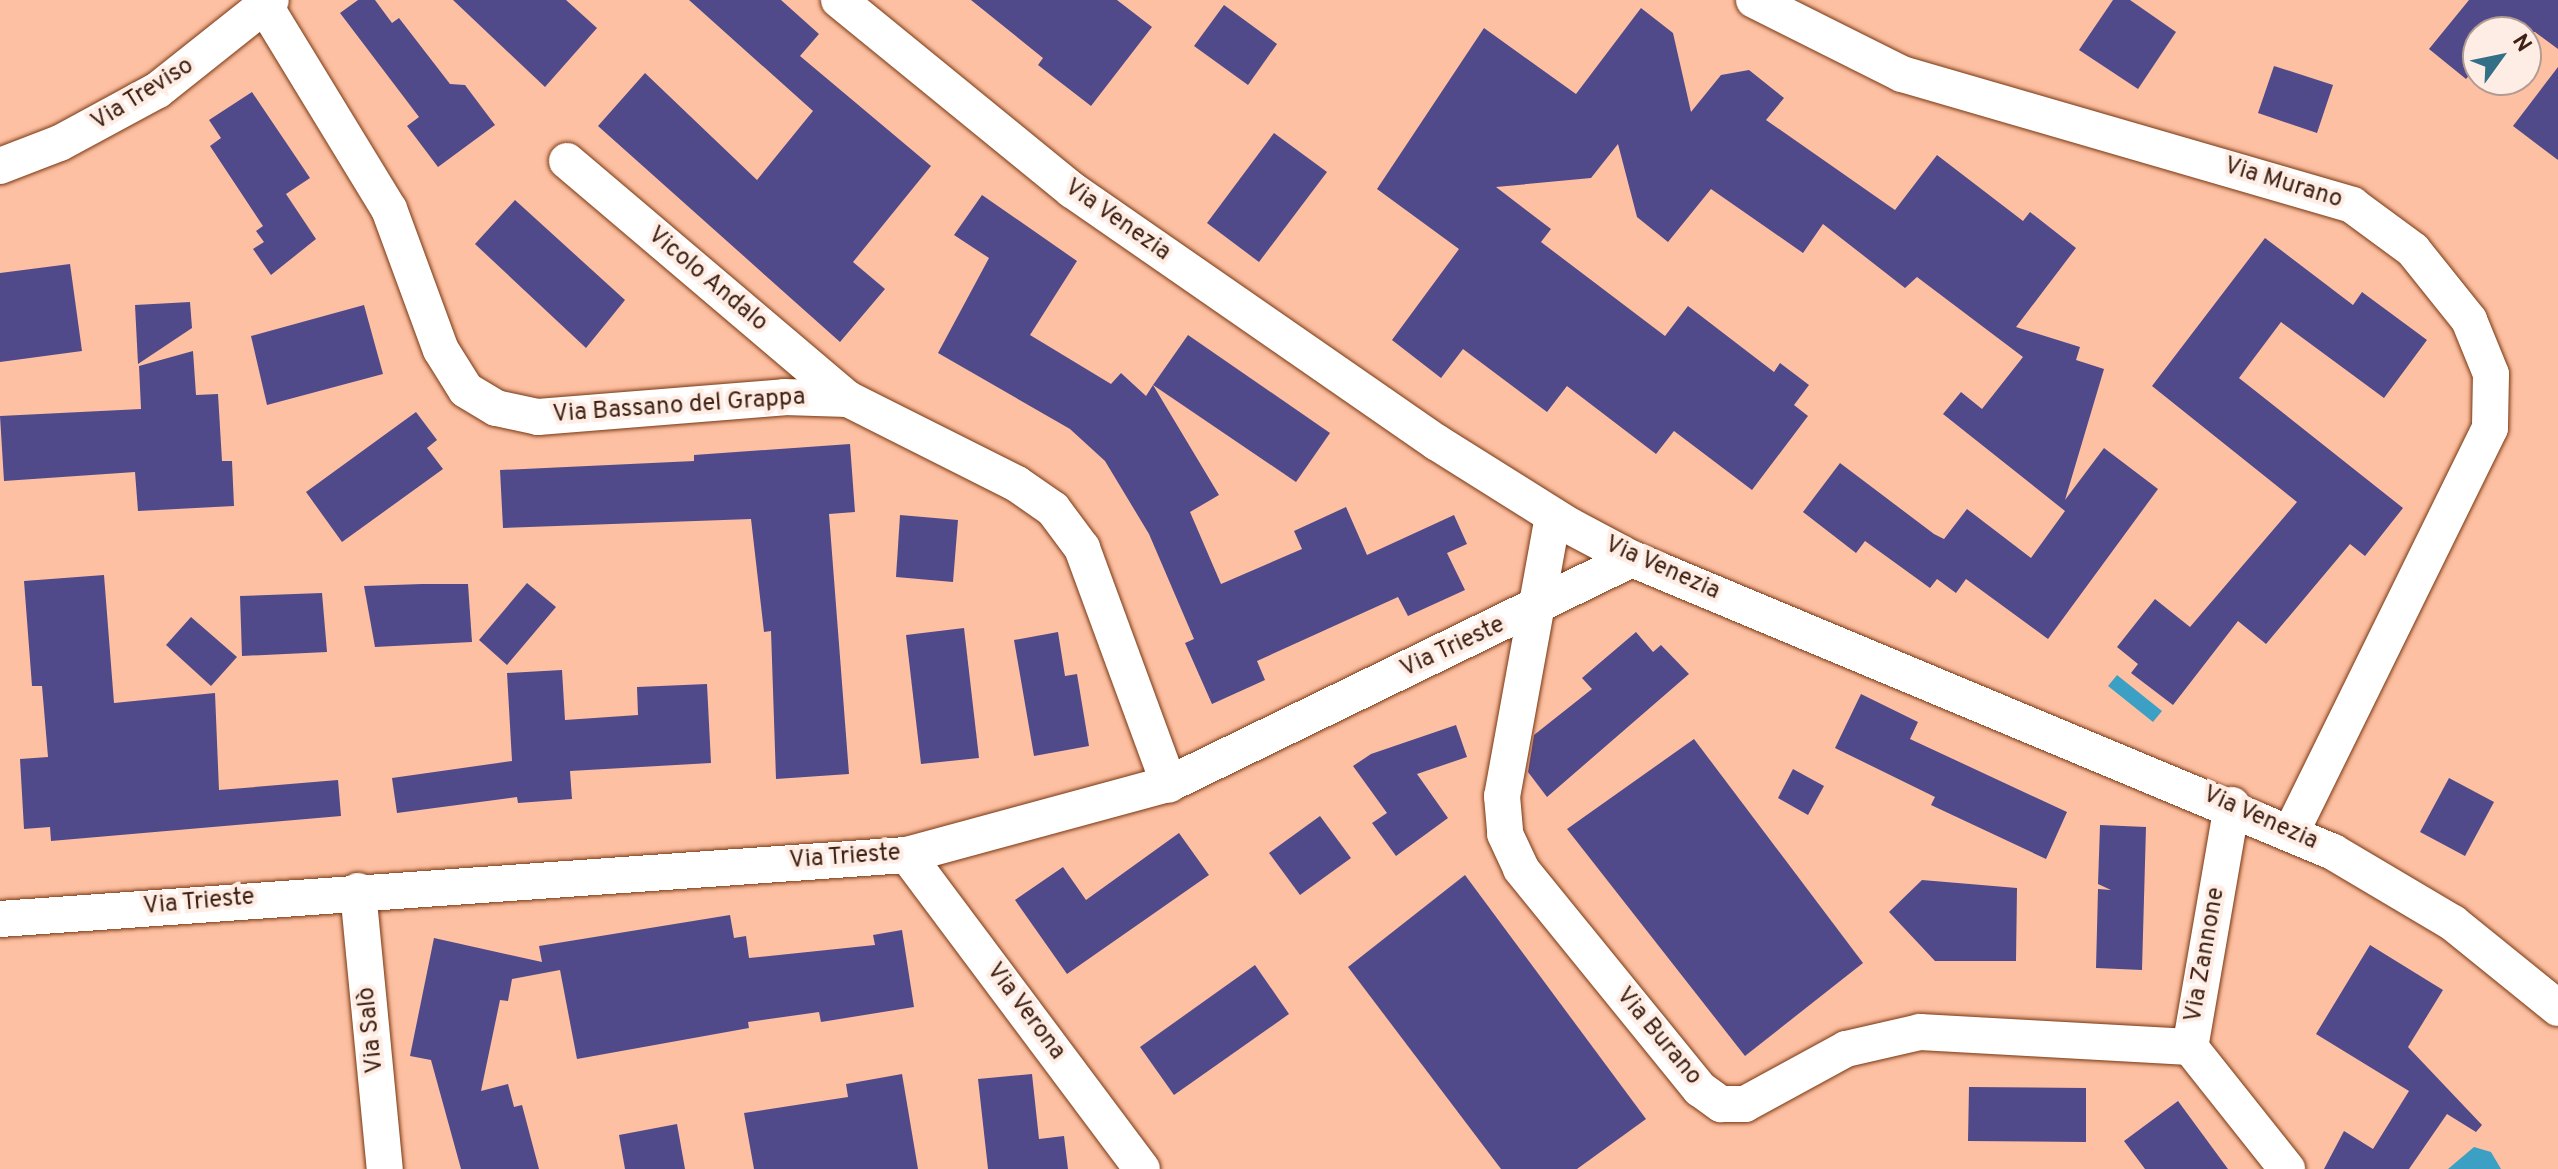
<!DOCTYPE html>
<meta charset="utf-8">
<style>
body{margin:0}
#map{position:relative;width:2558px;height:1169px;overflow:hidden;background:#fec0a2;font-family:Overpass,sans-serif}
div>[style]{position:absolute}
[style*='--x']{left:calc(var(--x)*1px);top:calc(var(--y)*1px);width:calc(var(--w)*1px);rotate:calc(var(--a)*1deg)}
.water>*{inset:0;background:#3ca0c5}
.building>*{inset:0;background:#514a8a}
.roads{filter:drop-shadow(0 0 2px #783711) drop-shadow(0 0 2px #783711)}
.street>*{height:36px;margin:-18px;padding:0 18px;transform-origin:18px;border-radius:18px;background:#fff}
span{translate:-50% -50%;white-space:nowrap;text-align:center;line-height:1.15;-webkit-text-stroke:8px #feede5;paint-order:stroke}
.street-label{font-size:24px;color:#3f2113}
.north{position:absolute;left:2462px;top:16px;width:80px;height:80px;box-sizing:border-box;background:#feede5;border:2px solid #b29b91;border-radius:50%;rotate:57deg;font-size:22px;font-weight:700;line-height:32px;text-align:center;color:#3f2113}
.north::after{content:'';display:block;margin:auto;width:28px;height:36px;background:#336f86;clip-path:polygon(50% 0,100% 100%,50% 72%,0 100%)}
</style>
<div id="map">
<div class="water">
<div style="clip-path:polygon(2117px 675px,2162px 711px,2153px 722px,2108px 686px)"></div>
<div style="clip-path:polygon(2474px 1147px,2491px 1152px,2501px 1169px,2448px 1169px)"></div>
</div>
<div class="building">
<div style="clip-path:polygon(358px 0,375px 0,392px 23px,399px 18px,450px 84px,465px 85px,495px 125px,438px 167px,407px 126px,419px 117px,340px 13px)"></div>
<div style="clip-path:polygon(453px 0,566px 0,597px 28px,545px 87px)"></div>
<div style="clip-path:polygon(689px 0,781px 0,819px 34px,800px 56px,931px 166px,853px 262px,885px 289px,840px 342px,598px 126px,645px 73px,757px 180px,813px 111px)"></div>
<div style="clip-path:polygon(971px 0,1117px 0,1152px 27px,1091px 106px,1038px 65px,1043px 58px)"></div>
<div style="clip-path:polygon(2113px 0,2130px 0,2176px 32px,2138px 89px,2079px 50px)"></div>
<div style="clip-path:polygon(2469px 0,2558px 0,2558px 49px,2535px 32px,2478px 32px,2478px 65px,2466px 79px,2429px 49px)"></div>
<div style="clip-path:polygon(1224px 5px,1277px 44px,1248px 85px,1194px 46px)"></div>
<div style="clip-path:polygon(1641px 8px,1673px 33px,1691px 112px,1721px 75px,1749px 70px,1784px 98px,1766px 120px,1895px 210px,1937px 155px,2023px 221px,2030px 212px,2076px 248px,2016px 327px,2080px 347px,2076px 360px,2104px 369px,2065px 500px,2104px 448px,2158px 489px,2048px 639px,1966px 579px,1956px 593px,1937px 579px,1930px 588px,1865px 541px,1856px 553px,1803px 512px,1840px 463px,1934px 534px,1944px 539px,1967px 509px,2031px 558px,2065px 511px,1943px 414px,1961px 392px,1982px 409px,2023px 357px,1917px 277px,1905px 288px,1823px 224px,1803px 253px,1711px 189px,1668px 242px,1637px 217px,1618px 144px,1591px 178px,1496px 187px,1551px 229px,1541px 242px,1665px 336px,1688px 306px,1774px 372px,1780px 363px,1809px 385px,1794px 405px,1808px 416px,1752px 490px,1674px 431px,1656px 454px,1567px 386px,1547px 412px,1463px 349px,1441px 378px,1392px 340px,1459px 249px,1377px 189px,1484px 28px,1576px 94px)"></div>
<div style="clip-path:polygon(2274px 66px,2333px 85px,2317px 133px,2258px 113px)"></div>
<div style="clip-path:polygon(2558px 67px,2558px 160px,2513px 126px)"></div>
<div style="clip-path:polygon(252px 92px,310px 178px,286px 194px,316px 239px,271px 275px,253px 249px,264px 242px,256px 231px,263px 226px,210px 146px,221px 138px,209px 120px)"></div>
<div style="clip-path:polygon(1274px 133px,1327px 172px,1259px 262px,1207px 223px)"></div>
<div style="clip-path:polygon(982px 195px,1077px 261px,1030px 335px,1111px 384px,1121px 373px,1146px 396px,1153px 385px,1219px 495px,1190px 512px,1221px 584px,1302px 549px,1294px 531px,1346px 507px,1367px 555px,1454px 515px,1467px 544px,1447px 553px,1465px 590px,1408px 616px,1398px 597px,1257px 661px,1265px 680px,1212px 704px,1185px 643px,1194px 639px,1149px 534px,1105px 461px,1070px 429px,938px 353px,989px 258px,954px 235px)"></div>
<div style="clip-path:polygon(515px 200px,625px 300px,586px 348px,475px 244px)"></div>
<div style="clip-path:polygon(2265px 238px,2353px 305px,2362px 292px,2427px 340px,2384px 398px,2281px 322px,2239px 378px,2403px 508px,2365px 556px,2350px 544px,2266px 644px,2238px 621px,2173px 705px,2131px 673px,2138px 664px,2117px 647px,2155px 599px,2190px 627px,2297px 502px,2152px 386px)"></div>
<div style="clip-path:polygon(70px 264px,82px 351px,0 362px,0 273px)"></div>
<div style="clip-path:polygon(190px 302px,192px 328px,138px 364px,135px 305px)"></div>
<div style="clip-path:polygon(364px 305px,383px 374px,267px 405px,251px 336px)"></div>
<div style="clip-path:polygon(1188px 335px,1330px 433px,1296px 482px,1153px 385px)"></div>
<div style="clip-path:polygon(193px 351px,196px 395px,218px 394px,222px 461px,232px 461px,234px 506px,138px 511px,135px 472px,4px 481px,0 416px,141px 409px,139px 366px)"></div>
<div style="clip-path:polygon(416px 412px,437px 440px,427px 448px,443px 469px,342px 542px,306px 492px)"></div>
<div style="clip-path:polygon(850px 444px,855px 512px,829px 514px,849px 774px,776px 779px,771px 631px,764px 632px,751px 519px,503px 528px,500px 470px,694px 461px,694px 455px)"></div>
<div style="clip-path:polygon(900px 515px,958px 520px,953px 582px,896px 577px)"></div>
<div style="clip-path:polygon(104px 575px,114px 703px,215px 693px,219px 790px,338px 780px,341px 816px,51px 841px,50px 827px,24px 829px,20px 759px,48px 757px,42px 686px,32px 686px,24px 581px)"></div>
<div style="clip-path:polygon(527px 583px,556px 607px,507px 665px,479px 640px)"></div>
<div style="clip-path:polygon(422px 584px,468px 584px,472px 642px,375px 647px,364px 586px)"></div>
<div style="clip-path:polygon(322px 593px,327px 652px,242px 656px,240px 596px)"></div>
<div style="clip-path:polygon(191px 617px,237px 657px,211px 686px,166px 645px)"></div>
<div style="clip-path:polygon(964px 628px,979px 758px,921px 764px,906px 635px)"></div>
<div style="clip-path:polygon(1058px 632px,1065px 676px,1077px 674px,1089px 746px,1034px 756px,1014px 640px)"></div>
<div style="clip-path:polygon(1636px 632px,1653px 652px,1661px 645px,1689px 674px,1547px 797px,1528px 772px,1534px 735px,1592px 689px,1582px 678px)"></div>
<div style="clip-path:polygon(562px 670px,565px 720px,638px 715px,637px 687px,707px 684px,711px 763px,570px 771px,572px 799px,518px 803px,517px 797px,397px 813px,392px 778px,512px 761px,507px 673px)"></div>
<div style="clip-path:polygon(1861px 694px,1918px 722px,1910px 739px,2067px 812px,2046px 859px,1931px 805px,1935px 797px,1835px 748px)"></div>
<div style="clip-path:polygon(1456px 725px,1467px 757px,1417px 774px,1448px 818px,1396px 856px,1372px 823px,1387px 813px,1353px 766px,1371px 754px)"></div>
<div style="clip-path:polygon(1694px 739px,1863px 963px,1745px 1056px,1567px 829px)"></div>
<div style="clip-path:polygon(1793px 769px,1824px 786px,1808px 815px,1778px 798px)"></div>
<div style="clip-path:polygon(2449px 778px,2494px 802px,2465px 856px,2420px 832px)"></div>
<div style="clip-path:polygon(1320px 816px,1351px 858px,1300px 895px,1269px 853px)"></div>
<div style="clip-path:polygon(2100px 825px,2146px 827px,2142px 970px,2096px 968px,2098px 889px,2111px 890px,2098px 884px)"></div>
<div style="clip-path:polygon(1179px 833px,1209px 875px,1067px 974px,1015px 900px,1063px 867px,1086px 900px)"></div>
<div style="clip-path:polygon(1465px 875px,1646px 1119px,1577px 1169px,1501px 1169px,1348px 967px)"></div>
<div style="clip-path:polygon(1922px 880px,2017px 888px,2016px 961px,1935px 961px,1889px 912px)"></div>
<div style="clip-path:polygon(730px 915px,734px 938px,746px 936px,749px 958px,875px 945px,873px 935px,902px 930px,914px 1007px,821px 1022px,819px 1012px,748px 1022px,749px 1028px,577px 1059px,560px 970px,512px 979px,508px 1001px,500px 1000px,481px 1091px,508px 1084px,514px 1107px,522px 1105px,539px 1169px,461px 1169px,431px 1060px,410px 1056px,434px 938px,542px 962px,539px 946px)"></div>
<div style="clip-path:polygon(2370px 945px,2443px 990px,2408px 1047px,2482px 1125px,2476px 1132px,2447px 1114px,2409px 1169px,2324px 1169px,2344px 1131px,2373px 1149px,2409px 1091px,2316px 1034px)"></div>
<div style="clip-path:polygon(1255px 965px,1289px 1014px,1174px 1095px,1140px 1047px)"></div>
<div style="clip-path:polygon(902px 1074px,918px 1169px,754px 1169px,744px 1113px,848px 1097px,846px 1084px)"></div>
<div style="clip-path:polygon(1032px 1074px,1039px 1139px,1064px 1136px,1068px 1169px,988px 1169px,978px 1079px)"></div>
<div style="clip-path:polygon(1969px 1087px,2086px 1088px,2086px 1142px,1968px 1141px)"></div>
<div style="clip-path:polygon(2178px 1101px,2228px 1169px,2145px 1169px,2124px 1141px)"></div>
<div style="clip-path:polygon(677px 1124px,685px 1169px,625px 1169px,619px 1135px)"></div>
</div>
<div class="roads">
<div class="street">
<div style="--x:839;--y:0;--w:301;--a:39.2"></div>
<div style="--x:1072;--y:190;--w:443;--a:34.7"></div>
<div style="--x:1436;--y:442;--w:158;--a:32.1"></div>
<div style="--x:1570;--y:526;--w:70;--a:28"></div>
<div style="--x:1632;--y:559;--w:760;--a:22.68"></div>
<div style="--x:2333;--y:852;--w:139;--a:30.6"></div>
<div style="--x:2453;--y:923;--w:135;--a:39"></div>
<div style="--x:1754;--y:0;--w:165;--a:26.6"></div>
<div style="--x:1902;--y:74;--w:469;--a:16.2"></div>
<div style="--x:2352;--y:205;--w:76;--a:36.4"></div>
<div style="--x:2413;--y:250;--w:90;--a:51.3"></div>
<div style="--x:2469;--y:320;--w:58;--a:67.8"></div>
<div style="--x:2491;--y:374;--w:54;--a:91.1"></div>
<div style="--x:2490;--y:428;--w:450;--a:116.2"></div>
<div style="--x:265;--y:6;--w:238;--a:58.6"></div>
<div style="--x:389;--y:209;--w:150;--a:69.8"></div>
<div style="--x:441;--y:350;--w:47;--a:58"></div>
<div style="--x:466;--y:390;--w:35;--a:31"></div>
<div style="--x:496;--y:408;--w:43;--a:12.1"></div>
<div style="--x:538;--y:417;--w:247;--a:-4.6"></div>
<div style="--x:784;--y:397;--w:64;--a:1.8"></div>
<div style="--x:848;--y:399;--w:189;--a:26.7"></div>
<div style="--x:1017;--y:484;--w:44;--a:34.8"></div>
<div style="--x:1053;--y:509;--w:49;--a:53.4"></div>
<div style="--x:1082;--y:548;--w:252;--a:69.8"></div>
<div style="--x:567;--y:161;--w:368;--a:40.3"></div>
<div style="--x:0;--y:166;--w:64;--a:-21"></div>
<div style="--x:60;--y:143;--w:111;--a:-28.4"></div>
<div style="--x:158;--y:90;--w:144;--a:-38.5"></div>
<div style="--x:1553;--y:516;--w:285;--a:100.3"></div>
<div style="--x:1502;--y:796;--w:38;--a:85"></div>
<div style="--x:1505;--y:834;--w:38;--a:65"></div>
<div style="--x:1521;--y:869;--w:284;--a:50.9"></div>
<div style="--x:1700;--y:1089;--w:26;--a:36"></div>
<div style="--x:1721;--y:1104;--w:24;--a:0"></div>
<div style="--x:1745;--y:1104;--w:115;--a:-28.6"></div>
<div style="--x:1846;--y:1049;--w:76;--a:-12.9"></div>
<div style="--x:1920;--y:1032;--w:270;--a:3.2"></div>
<div style="--x:2232;--y:805;--w:246;--a:99.8"></div>
<div style="--x:2190;--y:1047;--w:156;--a:51.5"></div>
<div style="--x:907;--y:855;--w:392;--a:53.2"></div>
<div style="--x:358;--y:891;--w:279;--a:84.5"></div>
<div style="--x:0;--y:919;--w:909;--a:-4.04"></div>
<div style="--x:907;--y:855;--w:271;--a:-15.2"></div>
<div style="--x:1169;--y:784;--w:515;--a:-25.92"></div>
</div>
</div>
<div class="street-label">
<span style="left:143px;top:95px;rotate:-32deg">Via Treviso</span>
<span style="left:2283px;top:184px;rotate:17deg">Via Murano</span>
<span style="left:1117px;top:221px;rotate:35deg">Via Venezia</span>
<span style="left:707px;top:280px;rotate:40deg">Vicolo Andalo</span>
<span style="left:679px;top:407px;rotate:-4deg">Via Bassano del Grappa</span>
<span style="left:1662px;top:569px;rotate:24deg">Via Venezia</span>
<span style="left:1453px;top:648px;rotate:-25deg">Via Trieste</span>
<span style="left:2260px;top:819px;rotate:24deg">Via Venezia</span>
<span style="left:845px;top:858px;rotate:-4deg">Via Trieste</span>
<span style="left:199px;top:903px;rotate:-5deg">Via Trieste</span>
<span style="left:2206px;top:955px;rotate:-80deg">Via Zannone</span>
<span style="left:1025px;top:1012px;rotate:53deg">Via Verona</span>
<span style="left:372px;top:1030px;rotate:-96deg">Via Salò</span>
<span style="left:1658px;top:1037px;rotate:50deg">Via Burano</span>
</div>
<div class="north">N</div>
</div>
